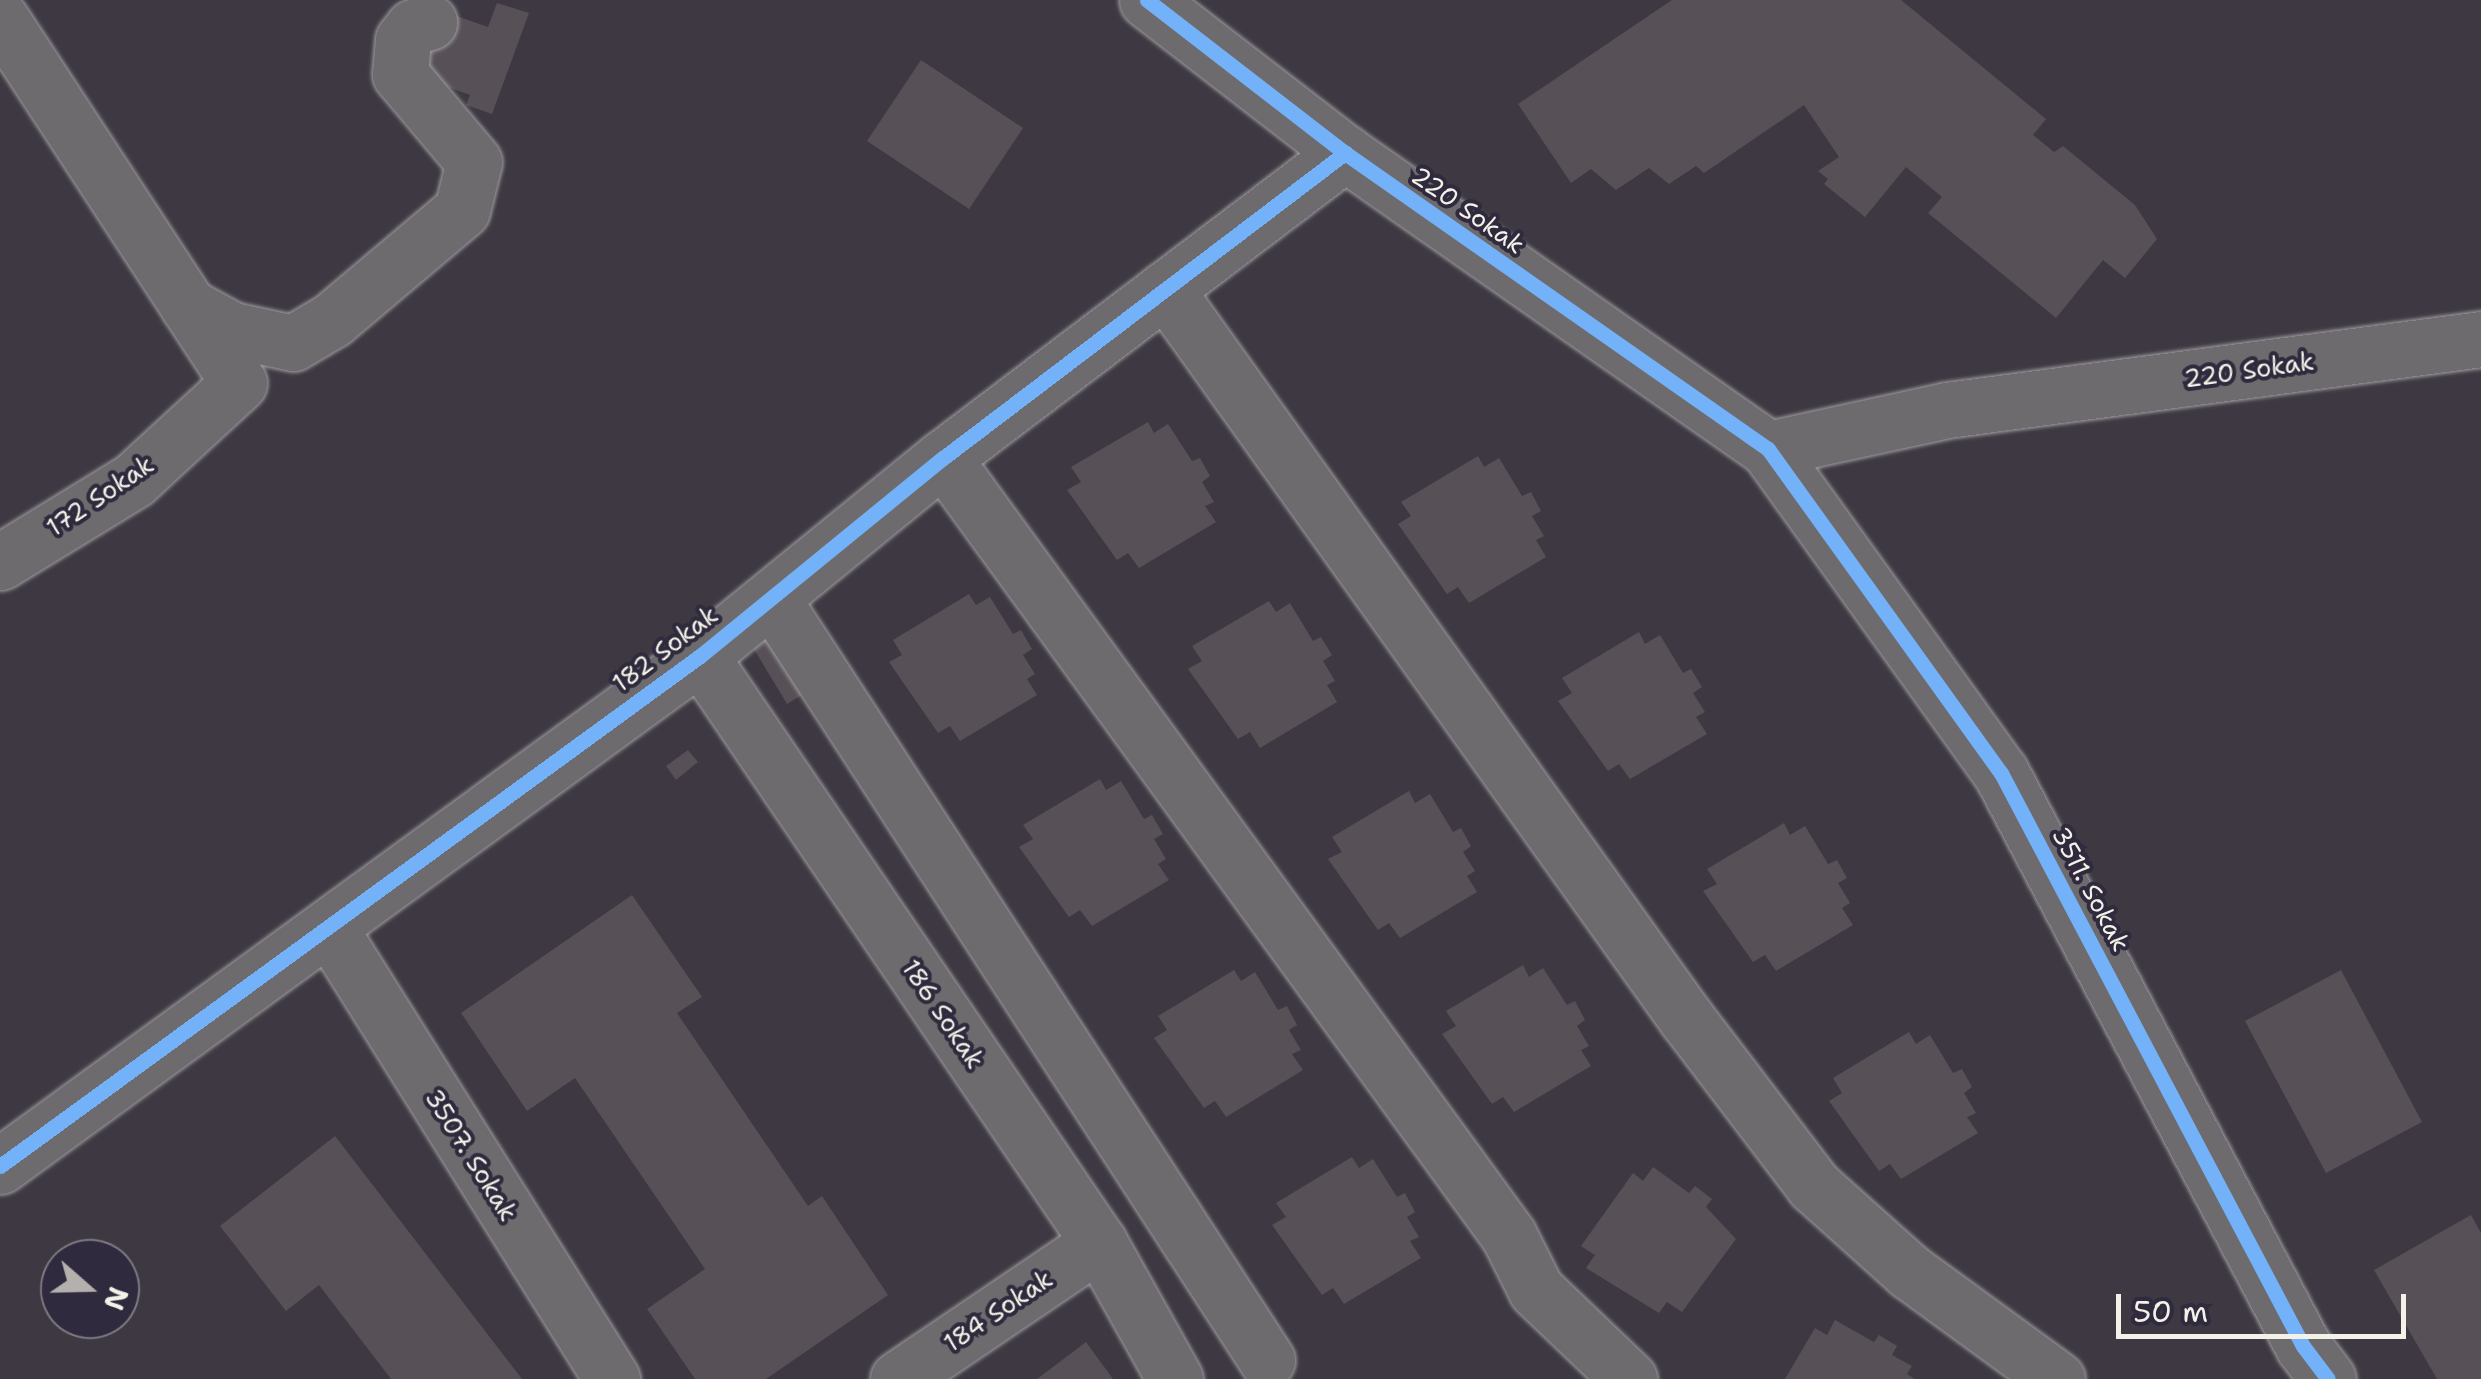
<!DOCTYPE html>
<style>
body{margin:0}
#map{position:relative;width:2481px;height:1379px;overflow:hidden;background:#3d3842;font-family:"Shantell Sans",sans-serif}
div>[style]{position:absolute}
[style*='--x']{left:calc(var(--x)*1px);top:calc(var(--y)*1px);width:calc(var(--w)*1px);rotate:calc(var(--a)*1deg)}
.building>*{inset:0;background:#575057}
.roads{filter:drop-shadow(0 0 2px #9f9da0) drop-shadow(0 0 2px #9f9da0)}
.minor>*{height:55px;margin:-27.5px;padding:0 27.5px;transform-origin:27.5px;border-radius:27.5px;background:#6e6b6e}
.cycleway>*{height:15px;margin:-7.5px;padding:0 7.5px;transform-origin:7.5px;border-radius:7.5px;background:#73b2f8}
span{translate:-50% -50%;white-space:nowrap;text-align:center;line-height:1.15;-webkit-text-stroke:8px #2f2a3d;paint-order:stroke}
.street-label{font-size:25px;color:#f4f1e8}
.north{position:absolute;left:40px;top:1239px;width:100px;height:100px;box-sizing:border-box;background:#2f2a3d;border:2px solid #7e7a81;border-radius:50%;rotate:110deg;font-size:28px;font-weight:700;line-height:40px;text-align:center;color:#f4f1e8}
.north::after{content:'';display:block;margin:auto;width:35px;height:45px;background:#b4b0ae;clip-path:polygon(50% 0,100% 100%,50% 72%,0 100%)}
.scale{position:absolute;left:2116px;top:1294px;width:290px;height:45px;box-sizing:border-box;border:5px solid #f4f1e8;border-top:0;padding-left:12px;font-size:30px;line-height:35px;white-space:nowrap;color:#f4f1e8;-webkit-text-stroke:8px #2f2a3d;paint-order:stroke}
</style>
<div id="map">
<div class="building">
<div style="clip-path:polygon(1672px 0,1901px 0,2046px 119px,2033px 135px,2054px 152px,2063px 146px,2135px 205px,2157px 239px,2125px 278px,2103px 260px,2056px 318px,1928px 213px,1942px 197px,1906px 167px,1865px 217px,1824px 184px,1828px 179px,1818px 171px,1839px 157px,1804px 105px,1704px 173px,1696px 166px,1669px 184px,1649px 168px,1616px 190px,1591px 169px,1571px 183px,1518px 104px)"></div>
<div style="clip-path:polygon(497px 3px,529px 13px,492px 114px,466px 105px,470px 95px,417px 76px,442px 11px,488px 27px)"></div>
<div style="clip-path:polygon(921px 60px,1023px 128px,969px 209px,867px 141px)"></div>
<div style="clip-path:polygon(1148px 422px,1154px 433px,1168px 424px,1192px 461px,1200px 458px,1210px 476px,1202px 482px,1214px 502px,1205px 506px,1216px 522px,1139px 568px,1128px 553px,1117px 560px,1067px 490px,1081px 482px,1071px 467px)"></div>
<div style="clip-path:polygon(1478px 456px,1484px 467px,1499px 458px,1522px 496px,1531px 492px,1541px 511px,1532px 516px,1544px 536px,1536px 540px,1546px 557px,1469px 603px,1458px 587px,1447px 594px,1398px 524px,1411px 516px,1401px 502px)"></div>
<div style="clip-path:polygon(969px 594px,976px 605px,990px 597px,1013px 634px,1021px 630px,1032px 649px,1023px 655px,1035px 674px,1027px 679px,1037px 695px,960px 741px,950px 726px,938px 733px,889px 662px,902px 655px,893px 640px)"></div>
<div style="clip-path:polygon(1269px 601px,1276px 612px,1290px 603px,1313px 641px,1321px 637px,1332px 655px,1323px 661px,1335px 681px,1327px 685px,1337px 702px,1260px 748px,1250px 732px,1238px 739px,1188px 669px,1202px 661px,1192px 646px)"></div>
<div style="clip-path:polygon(776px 625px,813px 688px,787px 704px,749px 641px)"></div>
<div style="clip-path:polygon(1639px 632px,1645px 644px,1660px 635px,1683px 673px,1691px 669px,1702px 687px,1693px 693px,1705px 712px,1696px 717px,1707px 734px,1630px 779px,1619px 764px,1608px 771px,1558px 701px,1572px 693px,1562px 678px)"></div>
<div style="clip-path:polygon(688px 750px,698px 762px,676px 780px,666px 766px)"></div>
<div style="clip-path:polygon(1100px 779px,1106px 790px,1121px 781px,1144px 819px,1152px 815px,1163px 834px,1154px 839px,1166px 859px,1158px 864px,1169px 880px,1092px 926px,1080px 910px,1069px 917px,1019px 847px,1033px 839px,1023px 825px)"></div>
<div style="clip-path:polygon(1409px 791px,1415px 803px,1430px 794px,1453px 832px,1461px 828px,1471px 846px,1463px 852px,1475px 871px,1467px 876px,1477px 892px,1400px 938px,1389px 923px,1378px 930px,1328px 859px,1342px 852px,1332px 837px)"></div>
<div style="clip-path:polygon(1784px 823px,1790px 835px,1805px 826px,1828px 864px,1837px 860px,1847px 878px,1838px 883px,1850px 903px,1842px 908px,1853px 925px,1776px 971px,1765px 955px,1753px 962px,1703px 891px,1717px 884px,1707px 869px)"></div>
<div style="clip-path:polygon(632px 895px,702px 997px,677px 1013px,808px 1206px,822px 1196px,888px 1295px,766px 1379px,695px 1379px,647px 1309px,705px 1269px,575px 1078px,527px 1111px,461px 1013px)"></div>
<div style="clip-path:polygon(1523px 965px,1529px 977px,1543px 968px,1567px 1005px,1575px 1001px,1585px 1020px,1577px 1026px,1589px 1046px,1581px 1050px,1591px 1066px,1514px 1112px,1503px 1097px,1492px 1104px,1442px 1034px,1456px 1026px,1446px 1011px)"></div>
<div style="clip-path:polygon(1234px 970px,1241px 981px,1255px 972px,1278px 1010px,1287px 1006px,1297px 1025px,1289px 1030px,1301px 1050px,1292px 1054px,1303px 1070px,1226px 1117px,1215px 1101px,1204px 1108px,1154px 1038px,1167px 1030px,1158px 1016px)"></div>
<div style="clip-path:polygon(2341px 970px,2422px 1122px,2326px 1173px,2245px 1021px)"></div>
<div style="clip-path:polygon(1909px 1032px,1916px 1044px,1930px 1035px,1953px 1073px,1962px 1069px,1972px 1087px,1964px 1093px,1976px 1113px,1967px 1117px,1978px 1133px,1901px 1179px,1890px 1164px,1879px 1171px,1829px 1101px,1842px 1093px,1833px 1078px)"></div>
<div style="clip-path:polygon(335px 1136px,522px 1379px,391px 1379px,319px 1285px,286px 1311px,220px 1226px)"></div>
<div style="clip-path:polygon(1352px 1157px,1359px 1168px,1373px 1159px,1397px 1197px,1405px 1193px,1415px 1212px,1407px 1217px,1419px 1237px,1410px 1241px,1421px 1258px,1344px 1304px,1333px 1288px,1322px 1295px,1272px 1225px,1286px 1217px,1276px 1203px)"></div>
<div style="clip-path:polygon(1653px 1167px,1689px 1193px,1695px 1186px,1712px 1199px,1706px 1207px,1736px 1239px,1682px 1312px,1667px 1302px,1659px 1313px,1586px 1268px,1595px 1255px,1581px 1246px,1633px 1173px,1643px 1181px)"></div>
<div style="clip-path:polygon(2471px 1215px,2481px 1233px,2481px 1379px,2437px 1379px,2374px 1270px)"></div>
<div style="clip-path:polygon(1835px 1320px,1874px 1342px,1879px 1335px,1897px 1346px,1892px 1355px,1912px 1366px,1907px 1374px,1915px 1379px,1785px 1379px,1815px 1328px,1827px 1335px)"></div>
<div style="clip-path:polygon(1086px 1342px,1113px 1379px,1037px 1379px)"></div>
</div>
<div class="roads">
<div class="minor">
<div style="--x:1147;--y:0;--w:250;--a:37.7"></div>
<div style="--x:1345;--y:153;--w:516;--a:34.98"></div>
<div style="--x:1768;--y:449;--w:399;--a:54.3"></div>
<div style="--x:2001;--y:773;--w:648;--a:62.21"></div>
<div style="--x:2303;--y:1346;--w:41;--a:52.9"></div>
<div style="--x:0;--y:18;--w:436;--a:56.8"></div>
<div style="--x:239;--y:383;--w:143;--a:137.3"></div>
<div style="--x:134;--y:480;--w:157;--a:148.5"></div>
<div style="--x:1165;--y:289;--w:896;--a:54.45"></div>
<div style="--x:1686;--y:1018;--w:211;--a:52.7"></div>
<div style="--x:1814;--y:1186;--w:129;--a:41.9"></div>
<div style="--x:1910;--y:1272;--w:182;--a:36.1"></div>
<div style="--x:188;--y:306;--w:50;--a:28.6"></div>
<div style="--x:232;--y:330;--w:62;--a:12"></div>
<div style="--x:293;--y:343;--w:45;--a:-30.5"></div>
<div style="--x:332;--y:320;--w:170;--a:-40.2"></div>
<div style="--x:462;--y:210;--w:49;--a:-76"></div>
<div style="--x:474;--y:162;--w:115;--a:-130.1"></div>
<div style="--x:400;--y:74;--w:34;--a:-85"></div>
<div style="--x:403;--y:40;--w:16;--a:-52"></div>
<div style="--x:413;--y:27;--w:17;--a:-17"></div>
<div style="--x:1768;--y:449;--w:183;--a:-12.3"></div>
<div style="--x:1947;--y:410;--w:539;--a:-7.57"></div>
<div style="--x:943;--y:458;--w:962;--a:53.96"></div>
<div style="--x:1509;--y:1236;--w:60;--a:63.4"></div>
<div style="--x:1536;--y:1290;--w:129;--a:43.7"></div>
<div style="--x:772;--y:599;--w:908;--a:56.96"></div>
<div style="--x:700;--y:656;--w:710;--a:55.79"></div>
<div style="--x:1099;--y:1243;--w:156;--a:60.8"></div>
<div style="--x:331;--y:931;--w:529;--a:57.9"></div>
<div style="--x:0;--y:1166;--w:866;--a:-36.08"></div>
<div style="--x:700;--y:656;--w:313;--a:-39.2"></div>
<div style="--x:943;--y:458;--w:505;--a:-37.19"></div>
<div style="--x:898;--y:1379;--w:243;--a:-34.1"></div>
</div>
</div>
<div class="cycleway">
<div style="--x:1147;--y:0;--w:250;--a:37.7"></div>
<div style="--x:1345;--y:153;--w:516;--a:34.98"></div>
<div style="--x:1768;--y:449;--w:399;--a:54.3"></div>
<div style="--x:2001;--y:773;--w:648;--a:62.21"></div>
<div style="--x:2303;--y:1346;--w:41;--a:52.9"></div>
<div style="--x:0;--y:1166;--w:866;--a:-36.08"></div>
<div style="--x:700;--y:656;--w:313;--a:-39.2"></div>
<div style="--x:943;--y:458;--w:505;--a:-37.19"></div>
</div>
<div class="street-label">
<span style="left:1468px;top:210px;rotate:35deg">220 Sokak</span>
<span style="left:2249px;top:370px;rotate:-8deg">220 Sokak</span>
<span style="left:100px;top:496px;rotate:-34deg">172 Sokak</span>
<span style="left:665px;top:649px;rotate:-37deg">182 Sokak</span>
<span style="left:2091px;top:889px;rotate:62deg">3511. Sokak</span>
<span style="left:943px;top:1014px;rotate:56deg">186 Sokak</span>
<span style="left:471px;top:1155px;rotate:58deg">3507. Sokak</span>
<span style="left:998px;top:1311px;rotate:-34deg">184 Sokak</span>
</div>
<div class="north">N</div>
<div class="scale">50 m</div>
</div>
